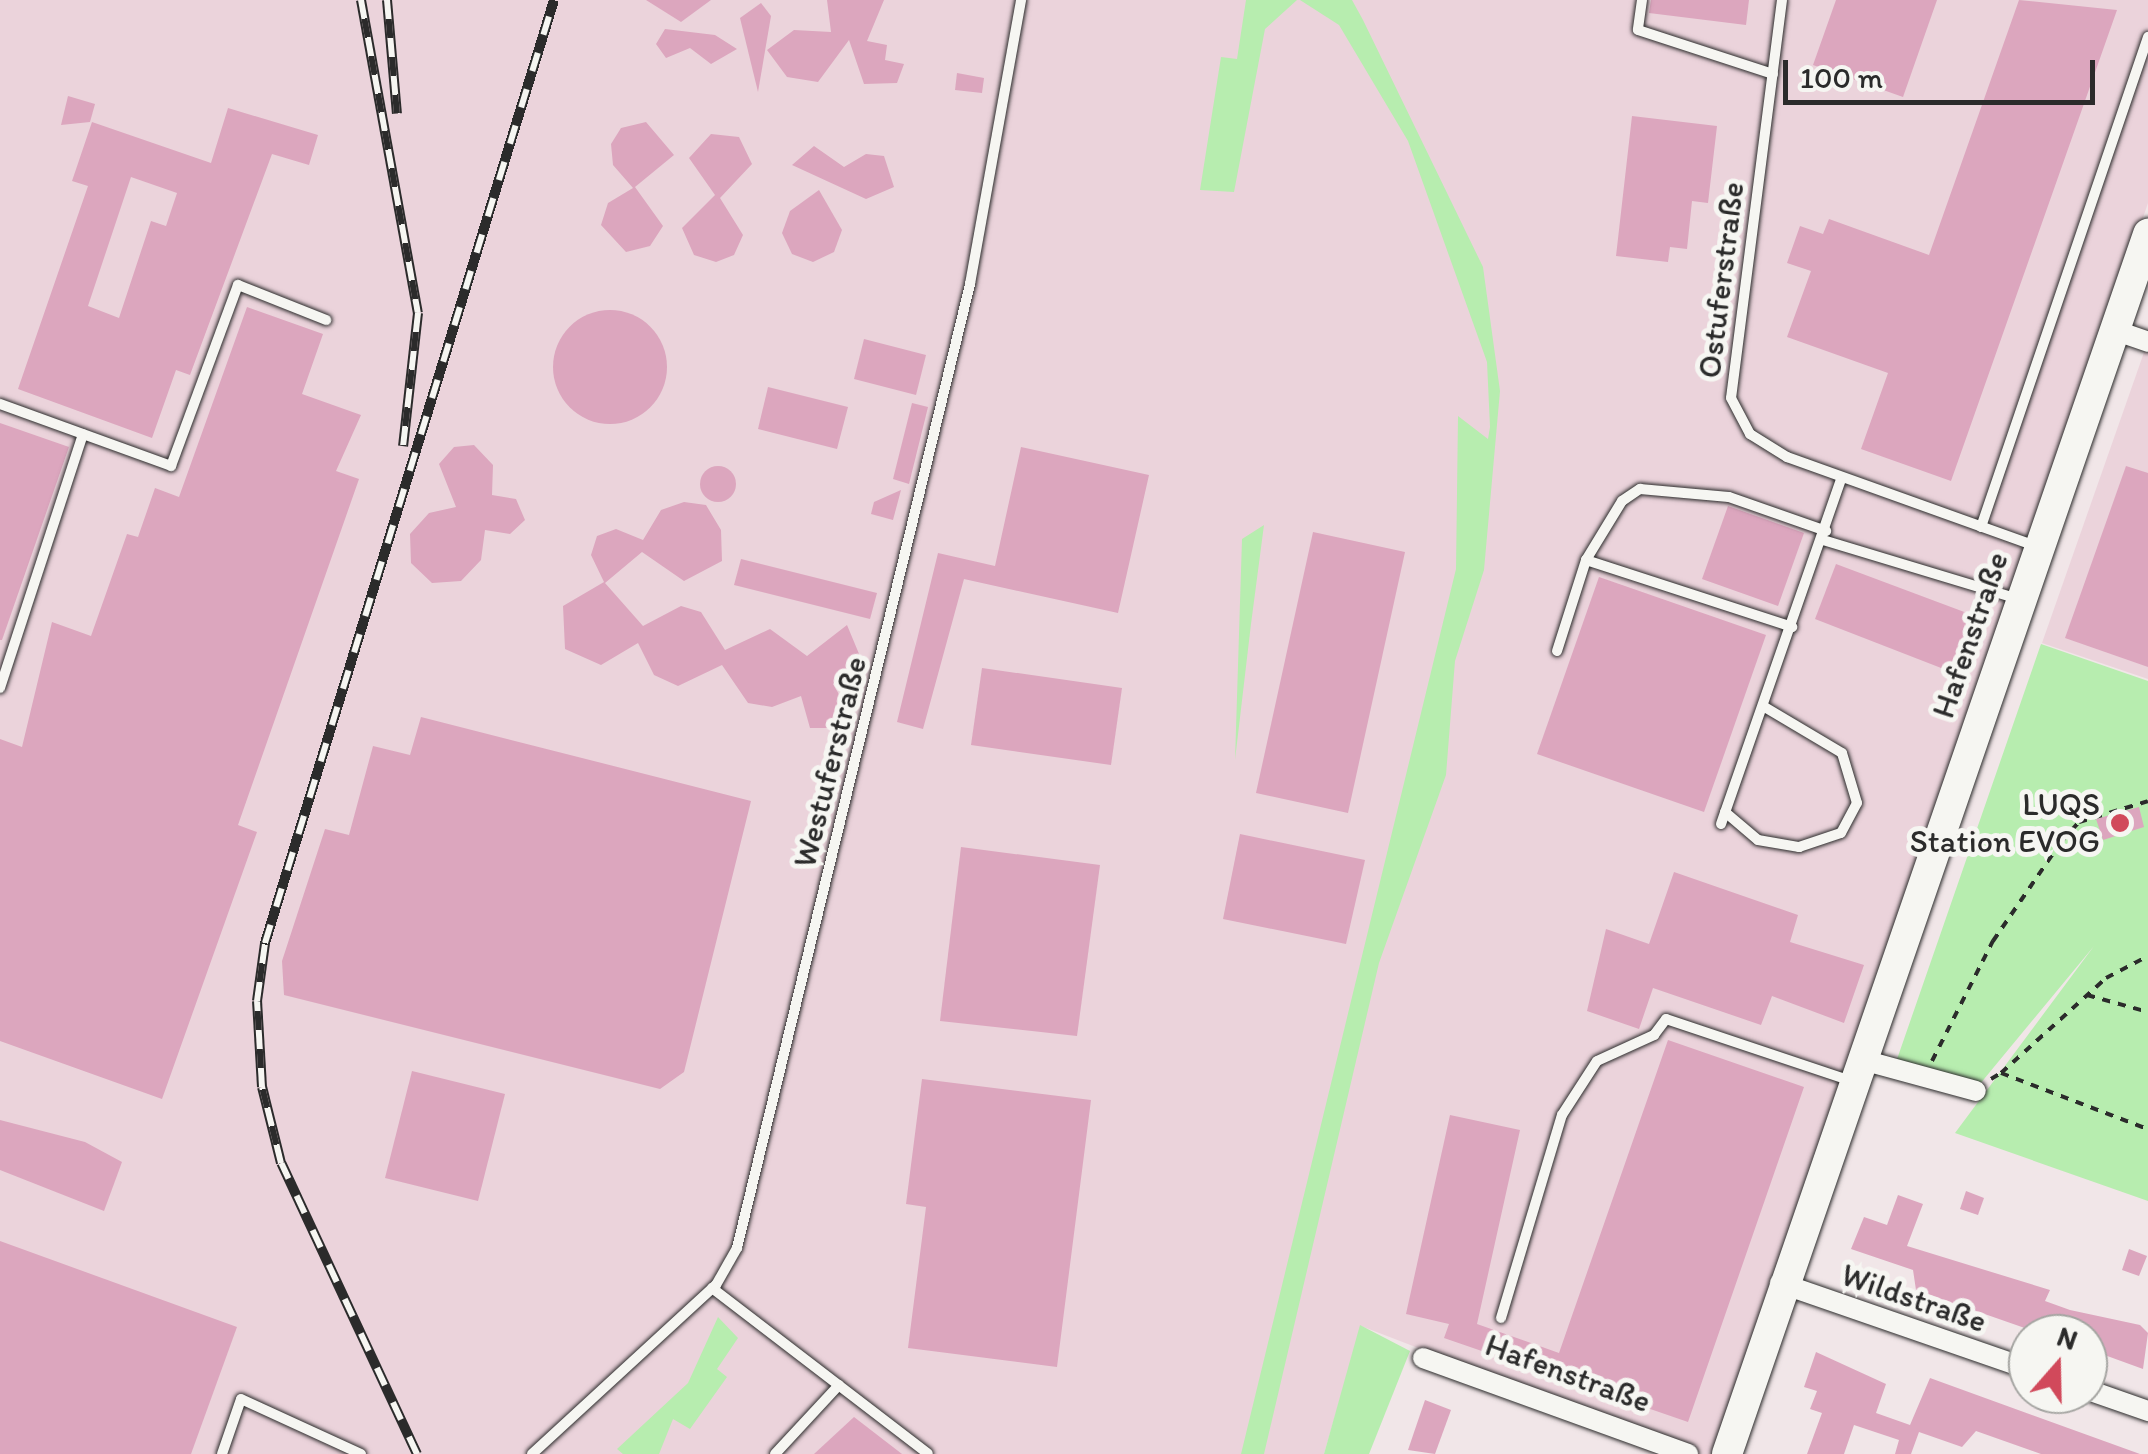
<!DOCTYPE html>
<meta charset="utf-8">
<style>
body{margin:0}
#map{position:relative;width:2148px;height:1454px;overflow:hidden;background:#f1e6e8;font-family:Itim,sans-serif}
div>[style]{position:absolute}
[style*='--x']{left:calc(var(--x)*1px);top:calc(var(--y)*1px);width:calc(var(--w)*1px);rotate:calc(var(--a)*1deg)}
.built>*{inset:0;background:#ebd3db}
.green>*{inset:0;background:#b7edaf}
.building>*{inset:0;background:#dca6be}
.round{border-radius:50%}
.path>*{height:4px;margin-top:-2px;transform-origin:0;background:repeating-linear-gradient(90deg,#2b2b2b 0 8px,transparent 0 16px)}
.roads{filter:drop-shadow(0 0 2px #2b2b2b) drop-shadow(0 0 2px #2b2b2b)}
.lane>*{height:10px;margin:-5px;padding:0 5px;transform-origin:5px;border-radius:5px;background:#f6f6f2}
.street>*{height:20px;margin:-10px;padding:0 10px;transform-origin:10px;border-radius:10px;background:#f6f6f2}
.secondary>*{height:30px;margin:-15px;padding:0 15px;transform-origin:15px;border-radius:15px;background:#f6f6f2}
.rail>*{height:10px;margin-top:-5px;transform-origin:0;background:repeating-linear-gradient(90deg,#f6f6f2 0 19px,#2b2b2b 0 38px);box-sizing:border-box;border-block:2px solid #2b2b2b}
.dots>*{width:28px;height:28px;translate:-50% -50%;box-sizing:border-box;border:5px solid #f6f6f2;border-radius:50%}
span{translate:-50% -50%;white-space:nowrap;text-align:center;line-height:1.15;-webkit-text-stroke:10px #f6f6f2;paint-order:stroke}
.street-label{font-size:32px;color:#2b2b2b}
.poi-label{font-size:32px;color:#2b2b2b}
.right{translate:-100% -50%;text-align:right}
.north{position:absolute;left:2008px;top:1314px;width:100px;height:100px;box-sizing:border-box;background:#f6f6f2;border:2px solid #a5a5a2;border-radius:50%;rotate:20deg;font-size:28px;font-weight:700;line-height:40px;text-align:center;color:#2b2b2b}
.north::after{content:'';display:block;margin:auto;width:35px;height:45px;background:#d1495b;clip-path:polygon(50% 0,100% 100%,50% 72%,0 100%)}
.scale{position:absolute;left:1783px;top:60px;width:312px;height:45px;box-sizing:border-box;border:5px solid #2b2b2b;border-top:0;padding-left:12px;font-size:30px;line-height:35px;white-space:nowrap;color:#2b2b2b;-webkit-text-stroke:8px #f6f6f2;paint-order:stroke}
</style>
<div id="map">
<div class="built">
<div style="clip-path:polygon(0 0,2148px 0,2148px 203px,1723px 1454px,1693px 1454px,1361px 1326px,1324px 1454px,0 1454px)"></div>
<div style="clip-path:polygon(2148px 341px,2148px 679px,2042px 643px)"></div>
</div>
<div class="green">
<div style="clip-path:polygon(1246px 0,1297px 0,1265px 29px,1234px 192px,1200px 190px,1221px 57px,1237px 59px)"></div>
<div style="clip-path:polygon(1300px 0,1352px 0,1363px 20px,1483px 267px,1500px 391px,1484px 570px,1455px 661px,1446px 775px,1379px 963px,1264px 1454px,1241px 1454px,1456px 569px,1458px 416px,1488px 439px,1490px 427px,1487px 362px,1408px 141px,1339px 25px)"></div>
<div style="clip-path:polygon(1264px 525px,1251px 624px,1235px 760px,1242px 539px)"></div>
<div style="clip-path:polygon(2041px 644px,2148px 681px,2148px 1201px,1955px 1133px,2094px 946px,1975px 1090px,1895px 1065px)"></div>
<div style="clip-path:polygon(718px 1317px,738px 1338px,717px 1369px,727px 1377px,690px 1429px,673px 1419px,659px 1454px,623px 1454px,617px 1449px,688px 1383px)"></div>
<div style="clip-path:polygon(1360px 1325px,1410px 1351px,1369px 1454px,1324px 1454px)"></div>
</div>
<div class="building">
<div style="clip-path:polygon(646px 0,711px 0,681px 22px)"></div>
<div style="clip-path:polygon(827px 0,884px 0,867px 41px,887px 45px,885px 60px,904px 64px,897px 83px,864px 84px,849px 40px,818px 82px,787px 77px,767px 50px,794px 30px,831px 32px)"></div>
<div style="clip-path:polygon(1651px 0,1749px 0,1746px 25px,1649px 13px)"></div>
<div style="clip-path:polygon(1836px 0,1937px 0,1903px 97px,1813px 65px)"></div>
<div style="clip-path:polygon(2019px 0,2117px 10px,1951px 481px,1861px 449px,1888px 373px,1787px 337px,1811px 271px,1787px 263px,1800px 226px,1823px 234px,1829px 219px,1929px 255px)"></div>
<div style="clip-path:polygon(761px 3px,771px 16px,758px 92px,740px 18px)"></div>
<div style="clip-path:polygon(665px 29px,715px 35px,737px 49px,711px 64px,690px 48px,666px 58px,656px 44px)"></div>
<div style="clip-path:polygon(957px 73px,984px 78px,982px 93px,955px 90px)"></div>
<div style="clip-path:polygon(68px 96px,95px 104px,90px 122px,61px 125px)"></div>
<div style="clip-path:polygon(evenodd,228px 108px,318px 135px,309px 165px,272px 154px,190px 375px,176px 370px,152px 438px,18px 389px,88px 186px,72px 181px,92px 122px,211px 163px,228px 108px,131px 177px,177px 193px,166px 226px,151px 221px,119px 318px,88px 306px,131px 177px)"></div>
<div style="clip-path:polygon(1632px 116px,1717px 126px,1708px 203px,1692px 201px,1687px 249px,1670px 247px,1668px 262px,1616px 256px)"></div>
<div style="clip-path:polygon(646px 122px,674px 155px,635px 187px,663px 226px,650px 246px,626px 252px,601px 225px,608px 203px,633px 188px,613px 165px,611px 144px,621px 128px)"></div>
<div style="clip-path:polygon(711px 134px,739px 137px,752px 164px,720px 198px,743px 235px,734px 255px,716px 262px,694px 255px,682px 228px,715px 195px,689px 158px)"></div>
<div style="clip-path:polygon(814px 146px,844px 167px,866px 154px,884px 156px,894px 187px,866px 199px,792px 165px)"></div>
<div style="clip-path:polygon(819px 190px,842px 230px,834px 252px,813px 262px,792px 254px,782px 233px,790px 211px)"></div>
<div style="clip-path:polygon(247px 307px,323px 334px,302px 394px,361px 415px,336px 471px,359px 479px,238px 825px,257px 832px,162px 1099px,0 1041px,0 739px,22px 747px,52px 622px,91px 636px,127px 534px,138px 537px,155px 488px,179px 497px)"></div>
<div class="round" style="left:553px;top:310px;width:114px;height:114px"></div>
<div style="clip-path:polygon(864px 339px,926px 355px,916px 395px,854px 379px)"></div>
<div style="clip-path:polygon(768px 387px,848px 407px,837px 449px,758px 429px)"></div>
<div style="clip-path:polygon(912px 403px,928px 407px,909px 484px,893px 479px)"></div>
<div style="clip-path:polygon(0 423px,69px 447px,2px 640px,0 640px)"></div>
<div style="clip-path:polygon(474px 445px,493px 465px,492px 495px,516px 499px,525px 520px,510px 534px,485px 530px,481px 560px,461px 581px,432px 583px,411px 563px,410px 534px,429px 513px,456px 507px,439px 464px,454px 447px)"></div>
<div style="clip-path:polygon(1021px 447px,1149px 475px,1118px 613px,964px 579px,923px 729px,897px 722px,938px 553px,995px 566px)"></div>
<div class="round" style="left:700px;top:466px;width:36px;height:36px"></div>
<div style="clip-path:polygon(2126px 466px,2148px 473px,2148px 667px,2065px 638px)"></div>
<div style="clip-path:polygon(901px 490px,893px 520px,871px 514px,874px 502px)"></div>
<div style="clip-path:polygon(684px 502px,706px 505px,721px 530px,722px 561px,684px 581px,642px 552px,605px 583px,643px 626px,681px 606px,701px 612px,725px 650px,770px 629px,807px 656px,847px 625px,862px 661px,833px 684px,847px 708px,840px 728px,810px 728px,801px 696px,772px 707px,748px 703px,722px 665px,678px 686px,654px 675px,638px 643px,601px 665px,565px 649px,563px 606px,604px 582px,591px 555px,597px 536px,616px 529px,643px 540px,661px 510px)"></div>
<div style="clip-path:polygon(1728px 506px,1804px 533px,1778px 606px,1702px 579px)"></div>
<div style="clip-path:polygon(1313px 532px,1405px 552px,1348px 813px,1256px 793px)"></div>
<div style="clip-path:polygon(741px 559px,877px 593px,870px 619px,734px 585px)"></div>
<div style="clip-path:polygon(1836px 564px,1975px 616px,1954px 673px,1815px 619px)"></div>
<div style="clip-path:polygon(1599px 577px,1766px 635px,1704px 812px,1537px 754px)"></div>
<div style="clip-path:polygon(982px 668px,1122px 688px,1111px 765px,971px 745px)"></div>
<div style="clip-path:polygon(421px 717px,751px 801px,684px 1072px,660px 1089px,284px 995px,282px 961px,325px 829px,349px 835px,373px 746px,410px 755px)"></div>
<div style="clip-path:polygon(2139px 807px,2144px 827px,2103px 840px,2096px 819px)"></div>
<div style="clip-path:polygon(1240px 834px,1365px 860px,1346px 944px,1223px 919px)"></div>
<div style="clip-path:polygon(961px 847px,1100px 865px,1077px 1036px,940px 1021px)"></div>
<div style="clip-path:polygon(1674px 872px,1798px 915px,1790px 942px,1864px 965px,1844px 1023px,1772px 996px,1761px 1025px,1653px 988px,1639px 1029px,1587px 1011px,1606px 929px,1649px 944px)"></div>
<div style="clip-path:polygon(1668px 1040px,1804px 1087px,1688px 1422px,1444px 1338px,1449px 1324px,1406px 1314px,1450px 1115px,1520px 1130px,1477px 1324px,1559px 1353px)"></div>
<div style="clip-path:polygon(412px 1071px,505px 1094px,478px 1201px,385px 1178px)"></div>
<div style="clip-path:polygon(922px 1079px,1091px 1100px,1057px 1367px,908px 1348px,926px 1207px,906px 1204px)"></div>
<div style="clip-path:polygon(0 1120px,85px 1142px,122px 1162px,104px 1211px,0 1170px)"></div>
<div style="clip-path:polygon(1966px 1191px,1984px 1198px,1978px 1215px,1960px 1209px)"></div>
<div style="clip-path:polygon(1898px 1195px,1923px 1204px,1907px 1246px,2050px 1290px,2045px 1301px,2070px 1310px,2140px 1325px,2148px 1333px,2143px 1369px,2088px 1349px,2088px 1334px,2042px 1334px,1916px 1290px,1913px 1270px,1851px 1249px,1864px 1217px,1887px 1225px)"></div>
<div style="clip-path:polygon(0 1241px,237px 1327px,191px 1454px,0 1454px)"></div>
<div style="clip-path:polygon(2129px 1249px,2147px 1256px,2139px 1276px,2122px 1270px)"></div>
<div style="clip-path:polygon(1816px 1352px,1886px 1384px,1876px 1413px,1910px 1425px,1930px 1378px,2140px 1454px,2041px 1454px,1976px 1431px,1962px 1447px,1919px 1432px,1911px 1454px,1895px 1454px,1899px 1440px,1854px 1425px,1844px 1454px,1807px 1454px,1822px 1413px,1810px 1409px,1817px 1391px,1804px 1387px)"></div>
<div style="clip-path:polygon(1425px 1400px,1451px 1410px,1435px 1454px,1408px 1450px)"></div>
<div style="clip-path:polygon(854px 1417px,902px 1454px,814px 1454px)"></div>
</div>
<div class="path">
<div style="--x:2087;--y:995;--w:63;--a:15.6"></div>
<div style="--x:1932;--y:1061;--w:135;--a:-63.1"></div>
<div style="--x:1993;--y:941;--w:120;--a:-55.5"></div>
<div style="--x:2061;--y:842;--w:27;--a:-48"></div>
<div style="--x:2079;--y:822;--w:72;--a:-16.9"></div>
<div style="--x:2001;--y:1073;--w:142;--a:-42.1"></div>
<div style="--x:2106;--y:978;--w:47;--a:-27.6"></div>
<div style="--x:1991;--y:1079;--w:12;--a:-31"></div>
<div style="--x:2001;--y:1073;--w:157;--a:20.9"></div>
</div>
<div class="roads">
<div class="lane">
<div style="--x:1642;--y:0;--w:30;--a:98"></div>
<div style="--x:1638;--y:30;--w:142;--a:18.1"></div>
<div style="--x:1782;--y:0;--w:401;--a:97.3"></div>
<div style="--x:1731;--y:398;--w:41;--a:62.2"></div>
<div style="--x:1750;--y:434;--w:44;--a:31.9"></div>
<div style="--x:1787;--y:457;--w:264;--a:19.7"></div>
<div style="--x:0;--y:404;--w:182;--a:19.9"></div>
<div style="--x:171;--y:466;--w:193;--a:-69.7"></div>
<div style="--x:238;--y:285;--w:95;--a:21.7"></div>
<div style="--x:1981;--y:527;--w:518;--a:-71.18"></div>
<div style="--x:1823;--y:540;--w:204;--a:16.8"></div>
<div style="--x:1586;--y:560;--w:217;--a:18"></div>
<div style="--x:1557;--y:651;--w:96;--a:-72.3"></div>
<div style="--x:1586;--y:560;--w:69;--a:-58.6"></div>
<div style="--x:1622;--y:501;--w:22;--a:-34"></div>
<div style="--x:1640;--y:489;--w:89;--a:5.1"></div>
<div style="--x:1729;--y:497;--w:103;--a:19.3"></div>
<div style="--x:0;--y:688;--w:267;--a:-71.9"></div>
<div style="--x:1725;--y:812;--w:43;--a:40.3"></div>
<div style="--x:1758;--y:840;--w:42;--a:9.7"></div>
<div style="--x:1799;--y:847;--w:44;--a:-18.4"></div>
<div style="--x:1841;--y:833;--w:34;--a:-62"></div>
<div style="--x:1857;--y:803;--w:52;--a:-106.7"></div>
<div style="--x:1842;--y:753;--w:92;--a:-149.3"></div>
<div style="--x:1721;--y:824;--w:367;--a:-70.8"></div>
<div style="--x:712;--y:1288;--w:272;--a:37.5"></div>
<div style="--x:1501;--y:1318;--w:212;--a:-73.3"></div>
<div style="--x:1562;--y:1115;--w:64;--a:-57.1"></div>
<div style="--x:1597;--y:1061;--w:63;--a:-24.5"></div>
<div style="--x:1654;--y:1035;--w:20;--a:-53"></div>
<div style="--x:1666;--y:1019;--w:195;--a:18.5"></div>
<div style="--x:222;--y:1454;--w:58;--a:-70.9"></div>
<div style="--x:241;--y:1399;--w:132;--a:24.6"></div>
<div style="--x:532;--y:1454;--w:250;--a:-42.6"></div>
<div style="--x:716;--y:1285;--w:43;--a:-60.4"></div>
<div style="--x:737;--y:1248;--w:992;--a:-76.41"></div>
<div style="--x:970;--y:284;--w:289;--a:-79.8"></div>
<div style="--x:775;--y:1454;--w:94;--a:-47.2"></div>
</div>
<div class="street">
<div style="--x:2114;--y:330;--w:36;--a:19"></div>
<div style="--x:1859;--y:1059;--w:121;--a:15.3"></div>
<div style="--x:1780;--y:1283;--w:262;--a:19.1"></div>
<div style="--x:1423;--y:1358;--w:282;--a:19.9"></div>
<div style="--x:2088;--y:1390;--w:64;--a:19.3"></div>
</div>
<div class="secondary">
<div style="--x:1727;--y:1454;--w:1291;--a:-70.96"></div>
</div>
</div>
<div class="rail">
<div style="--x:361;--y:0;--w:318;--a:79.7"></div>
<div style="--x:418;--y:313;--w:134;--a:96.4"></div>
<div style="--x:387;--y:0;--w:114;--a:85"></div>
<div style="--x:417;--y:1454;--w:321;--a:-115"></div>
<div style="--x:281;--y:1163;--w:78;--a:-104"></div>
<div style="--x:262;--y:1087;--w:86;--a:-93.3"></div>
<div style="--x:257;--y:1001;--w:59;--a:-82.1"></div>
<div style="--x:265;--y:943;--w:986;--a:-72.96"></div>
</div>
<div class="dots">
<div style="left:2120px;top:823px;background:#d1495b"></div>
</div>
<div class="street-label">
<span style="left:1721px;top:280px;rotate:-83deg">Ostuferstraße</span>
<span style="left:1970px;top:635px;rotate:-71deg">Hafenstraße</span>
<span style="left:830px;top:762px;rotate:-76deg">Westuferstraße</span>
<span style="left:1914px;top:1298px;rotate:19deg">Wildstraße</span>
<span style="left:1568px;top:1373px;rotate:20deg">Hafenstraße</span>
</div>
<div class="poi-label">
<span class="right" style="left:2100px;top:823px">LUQS<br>Station EVOG</span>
</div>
<div class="north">N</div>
<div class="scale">100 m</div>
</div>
